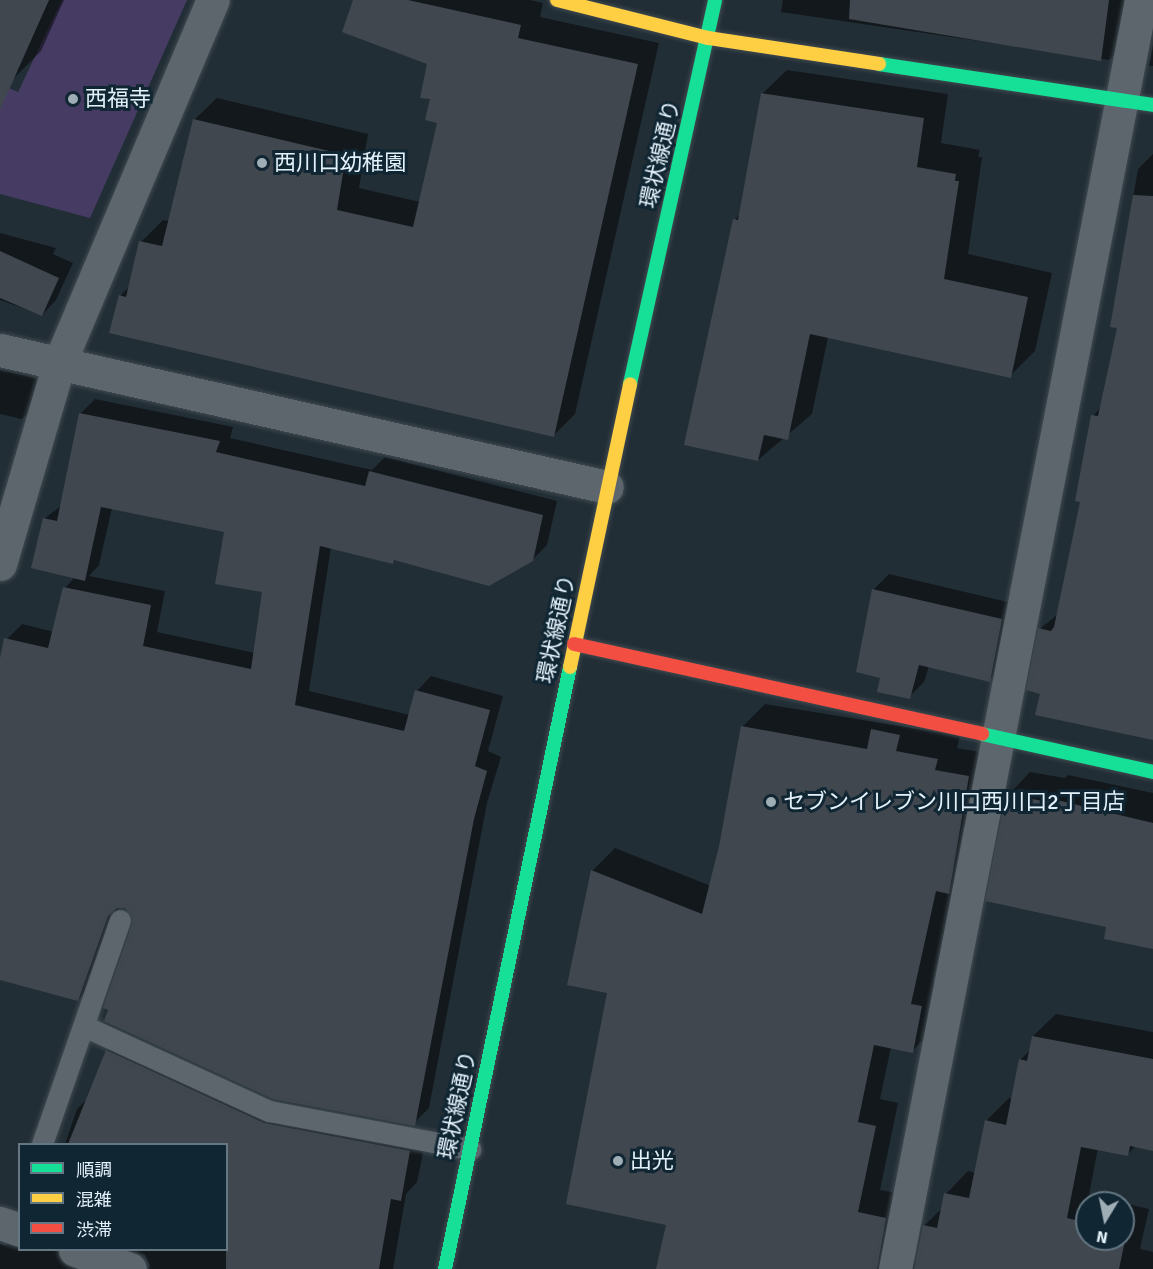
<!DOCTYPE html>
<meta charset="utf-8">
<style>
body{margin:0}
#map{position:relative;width:1153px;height:1269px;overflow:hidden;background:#222e36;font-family:Signika,"Noto Sans JP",sans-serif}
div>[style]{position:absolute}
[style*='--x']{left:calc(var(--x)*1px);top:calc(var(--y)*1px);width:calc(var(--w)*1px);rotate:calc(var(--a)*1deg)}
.green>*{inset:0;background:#463b63}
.shadow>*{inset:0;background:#0007}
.building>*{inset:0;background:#40474f}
.roads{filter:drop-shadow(0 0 2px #404a50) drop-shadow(0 0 2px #404a50)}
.lane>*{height:21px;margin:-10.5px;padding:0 10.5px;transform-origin:10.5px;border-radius:10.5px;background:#5d666d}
.street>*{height:33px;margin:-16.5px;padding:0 16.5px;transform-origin:16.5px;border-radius:16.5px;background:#5d666d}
.fast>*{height:14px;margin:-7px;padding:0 7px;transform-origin:7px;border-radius:7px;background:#16e098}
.slow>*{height:14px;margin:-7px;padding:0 7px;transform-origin:7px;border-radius:7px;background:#ffcf43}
.jam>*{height:14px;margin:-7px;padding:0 7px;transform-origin:7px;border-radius:7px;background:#f24e42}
.dots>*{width:16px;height:16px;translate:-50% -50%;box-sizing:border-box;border:3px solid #102633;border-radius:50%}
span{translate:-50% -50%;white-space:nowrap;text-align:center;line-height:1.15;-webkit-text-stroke:6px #102633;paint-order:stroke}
.poi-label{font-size:22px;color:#e3f1fa}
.left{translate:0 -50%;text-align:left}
.street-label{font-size:22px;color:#e3f1fa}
.legend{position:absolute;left:18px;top:1143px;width:210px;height:108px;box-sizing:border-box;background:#102633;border:2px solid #647783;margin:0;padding:8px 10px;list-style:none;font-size:18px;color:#e3f1fa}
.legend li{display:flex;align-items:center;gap:12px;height:30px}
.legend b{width:30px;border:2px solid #647783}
.north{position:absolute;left:1075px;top:1191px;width:60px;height:60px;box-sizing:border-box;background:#102633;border:2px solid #647783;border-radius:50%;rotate:190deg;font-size:16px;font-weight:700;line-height:24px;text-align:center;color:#e3f1fa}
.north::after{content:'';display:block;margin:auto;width:21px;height:27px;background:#9fadb5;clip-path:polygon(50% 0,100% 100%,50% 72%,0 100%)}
</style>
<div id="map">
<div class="green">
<div style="clip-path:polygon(62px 0,187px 0,90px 218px,0 194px,0 84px,18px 92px)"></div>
</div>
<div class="shadow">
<div style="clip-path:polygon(0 0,64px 0,41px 51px,12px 80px,0 74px)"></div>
<div style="clip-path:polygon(355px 0,530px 0,543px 3px,540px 17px,659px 43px,575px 414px,553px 436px,120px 296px,131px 285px,141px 242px,163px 220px,170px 221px,194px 120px,217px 98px,368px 134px,359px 188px,420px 202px,439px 122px,431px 98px,429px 63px)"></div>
<div style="clip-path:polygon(783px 0,1132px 0,1123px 46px,1109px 60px,781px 12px)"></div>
<div style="clip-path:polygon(1153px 45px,1153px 66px,1149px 66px)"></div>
<div style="clip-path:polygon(787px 70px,948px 94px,941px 143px,980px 150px,978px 157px,982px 157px,968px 254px,1052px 273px,1035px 351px,1010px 376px,828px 337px,812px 414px,758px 460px,735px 220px,741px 213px,762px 94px)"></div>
<div style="clip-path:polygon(1153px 154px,1153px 740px,1042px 693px,1040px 629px,1058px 614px,1082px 501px,1093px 416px,1101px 407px,1119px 327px,1111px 325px,1138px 169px)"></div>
<div style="clip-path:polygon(0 233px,56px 248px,53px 254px,73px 263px,56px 300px,42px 315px,0 300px)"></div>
<div style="clip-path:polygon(0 370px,40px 379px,30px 411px,22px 419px,0 414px)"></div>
<div style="clip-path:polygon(evenodd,95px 399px,233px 427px,230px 438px,372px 470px,385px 457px,557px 501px,547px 545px,532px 560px,396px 559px,392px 563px,331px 547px,309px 691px,410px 715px,417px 691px,431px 676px,503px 696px,488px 751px,501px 757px,487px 803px,429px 1108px,415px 1122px,134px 924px,131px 911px,124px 906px,119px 907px,92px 985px,78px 1000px,0 978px,0 664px,7px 639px,22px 624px,54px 632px,65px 588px,75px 577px,44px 519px,62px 505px,80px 414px,95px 399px,112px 508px,226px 531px,264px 591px,255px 653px,157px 632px,165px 591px,89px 576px,99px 565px,112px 508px)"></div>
<div style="clip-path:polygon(889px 574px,1016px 604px,1005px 665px,989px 680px,929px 666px,924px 682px,909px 697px,881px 677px,858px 671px,874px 589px)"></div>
<div style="clip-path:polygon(765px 704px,960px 736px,957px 748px,991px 754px,933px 981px,944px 983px,935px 1028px,912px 1051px,891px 1047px,880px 1099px,898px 1103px,880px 1190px,908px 1195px,906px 1261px,915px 1263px,924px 1226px,943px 1207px,946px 1194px,968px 1171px,976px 1173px,986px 1121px,1009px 1098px,1013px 1099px,1020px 1060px,1030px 1050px,1033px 1036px,1056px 1014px,1153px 1032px,1153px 1150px,1136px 1146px,1128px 1154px,1098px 1148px,1089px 1195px,1123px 1203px,1087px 1203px,1087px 1239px,1123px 1239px,1123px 1203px,1149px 1209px,1140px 1249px,1153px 1252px,1153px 1269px,658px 1269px,668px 1223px,609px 992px,592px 871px,615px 848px,711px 886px,743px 726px)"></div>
<div style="clip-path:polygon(1030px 772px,1065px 778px,1068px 775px,1153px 793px,1153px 947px,1108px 925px,1008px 795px)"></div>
<div style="clip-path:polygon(124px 1034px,282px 1106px,427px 1134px,417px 1182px,406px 1194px,393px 1269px,147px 1269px,150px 1266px,145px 1255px,128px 1250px,226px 1250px,226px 1144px,65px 1144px,77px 1109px,89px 1097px,107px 1051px)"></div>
<div style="clip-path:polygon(16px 1235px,20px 1250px,88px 1250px,139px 1269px,0 1269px,0 1244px,6px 1246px)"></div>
</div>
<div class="building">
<div style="clip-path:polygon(0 0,49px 0,0 110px)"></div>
<div style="clip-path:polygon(353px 0,408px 0,521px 25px,518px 38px,638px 64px,554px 437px,109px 333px,119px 295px,126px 297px,139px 241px,162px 246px,193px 119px,346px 155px,337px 210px,413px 227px,437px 123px,425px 120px,430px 99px,420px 98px,427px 64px,342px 32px)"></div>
<div style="clip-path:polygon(850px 0,1109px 0,1101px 61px,849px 19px)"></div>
<div style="clip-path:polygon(761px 93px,924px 118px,917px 167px,956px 174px,955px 181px,959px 181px,944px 279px,1028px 297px,1011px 378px,810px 334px,788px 440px,764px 435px,758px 461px,684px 445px,733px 219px,738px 220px)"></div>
<div style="clip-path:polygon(1133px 195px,1153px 196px,1153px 740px,1035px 715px,1040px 694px,1026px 690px,1038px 628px,1051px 631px,1054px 627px,1080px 502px,1075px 501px,1091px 415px,1098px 416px,1117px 328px,1110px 327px)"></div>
<div style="clip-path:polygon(0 251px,59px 278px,42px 316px,0 298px)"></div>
<div style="clip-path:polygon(79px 413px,220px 441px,216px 452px,365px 486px,369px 471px,543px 515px,533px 561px,489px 586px,394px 560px,393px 564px,320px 546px,295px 705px,404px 731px,415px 690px,490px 710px,475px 766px,487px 771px,474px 819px,415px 1126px,273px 1099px,104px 1021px,108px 1010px,103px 1008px,132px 924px,132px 917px,125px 908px,117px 908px,108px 916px,78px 1001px,0 980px,0 658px,4px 638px,48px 648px,63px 587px,151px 605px,143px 646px,251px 669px,262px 592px,215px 584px,224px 532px,101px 507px,85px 581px,31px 568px,43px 518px,57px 521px)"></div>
<div style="clip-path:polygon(872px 589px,1002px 619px,990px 682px,919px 665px,910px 699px,877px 692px,880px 678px,856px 672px)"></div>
<div style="clip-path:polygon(741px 726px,867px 749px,871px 729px,900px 735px,896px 751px,938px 759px,935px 770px,969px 776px,949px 894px,936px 891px,911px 1004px,922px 1006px,913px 1053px,874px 1045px,858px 1122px,876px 1126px,858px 1212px,886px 1218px,877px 1269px,656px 1269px,666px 1225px,566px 1204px,607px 993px,567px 985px,591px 870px,702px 914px,719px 846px)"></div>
<div style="clip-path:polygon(1006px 794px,1043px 801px,1044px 797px,1153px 823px,1153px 949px,1104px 939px,1106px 927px,985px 901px)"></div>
<div style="clip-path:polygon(1032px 1036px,1153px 1059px,1153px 1151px,1130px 1146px,1128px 1156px,1081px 1147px,1067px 1218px,1087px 1223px,1087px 1239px,1123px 1239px,1123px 1230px,1127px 1231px,1119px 1269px,914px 1269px,923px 1225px,937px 1228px,944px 1193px,969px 1198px,985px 1120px,1006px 1125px,1019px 1059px,1027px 1061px)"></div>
<div style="clip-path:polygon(106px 1050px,264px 1123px,410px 1151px,401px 1201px,391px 1199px,379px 1269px,226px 1269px,226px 1144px,68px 1144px)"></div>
</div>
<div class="roads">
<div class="lane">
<div style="--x:84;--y:1026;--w:204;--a:24.7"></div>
<div style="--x:269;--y:1111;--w:205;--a:10.7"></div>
<div style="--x:42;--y:1144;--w:237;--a:-70.8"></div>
</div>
<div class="street">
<div style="--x:0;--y:350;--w:622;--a:12.72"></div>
<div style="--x:0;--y:564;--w:209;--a:-73.6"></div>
<div style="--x:59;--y:364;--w:395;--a:-67.1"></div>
<div style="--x:0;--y:1223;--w:21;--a:19"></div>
<div style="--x:75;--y:1250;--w:58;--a:19.1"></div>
<div style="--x:895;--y:1269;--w:1293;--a:-79.03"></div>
</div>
<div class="fast">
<div style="--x:879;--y:64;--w:277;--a:8.5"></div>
<div style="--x:630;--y:384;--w:393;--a:-77.5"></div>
<div style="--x:982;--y:734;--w:175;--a:12.5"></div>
<div style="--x:445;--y:1269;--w:615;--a:-78.27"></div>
</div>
<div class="slow">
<div style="--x:557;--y:0;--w:156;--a:14.1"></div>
<div style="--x:708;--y:38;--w:173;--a:8.6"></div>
<div style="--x:570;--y:667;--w:289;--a:-78"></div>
</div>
<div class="jam">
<div style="--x:574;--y:644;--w:418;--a:12.4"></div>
</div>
</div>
<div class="dots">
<div style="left:73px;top:99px;background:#9fadb5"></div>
<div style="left:262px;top:163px;background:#9fadb5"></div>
<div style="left:771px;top:802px;background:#9fadb5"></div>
<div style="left:618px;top:1161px;background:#9fadb5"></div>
</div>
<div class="poi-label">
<span class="left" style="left:85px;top:99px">西福寺</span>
<span class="left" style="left:274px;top:163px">西川口幼稚園</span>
<span class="left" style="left:783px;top:802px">セブンイレブン川口西川口2丁目店</span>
<span class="left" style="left:630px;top:1161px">出光</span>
</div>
<div class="street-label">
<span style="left:660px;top:154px;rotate:-77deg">環状線通り</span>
<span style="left:556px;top:629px;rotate:-78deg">環状線通り</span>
<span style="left:457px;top:1105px;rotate:-78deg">環状線通り</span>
</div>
<ul class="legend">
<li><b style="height:8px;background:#16e098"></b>順調</li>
<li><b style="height:8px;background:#ffcf43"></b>混雑</li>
<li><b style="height:8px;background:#f24e42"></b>渋滞</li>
</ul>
<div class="north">N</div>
</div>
